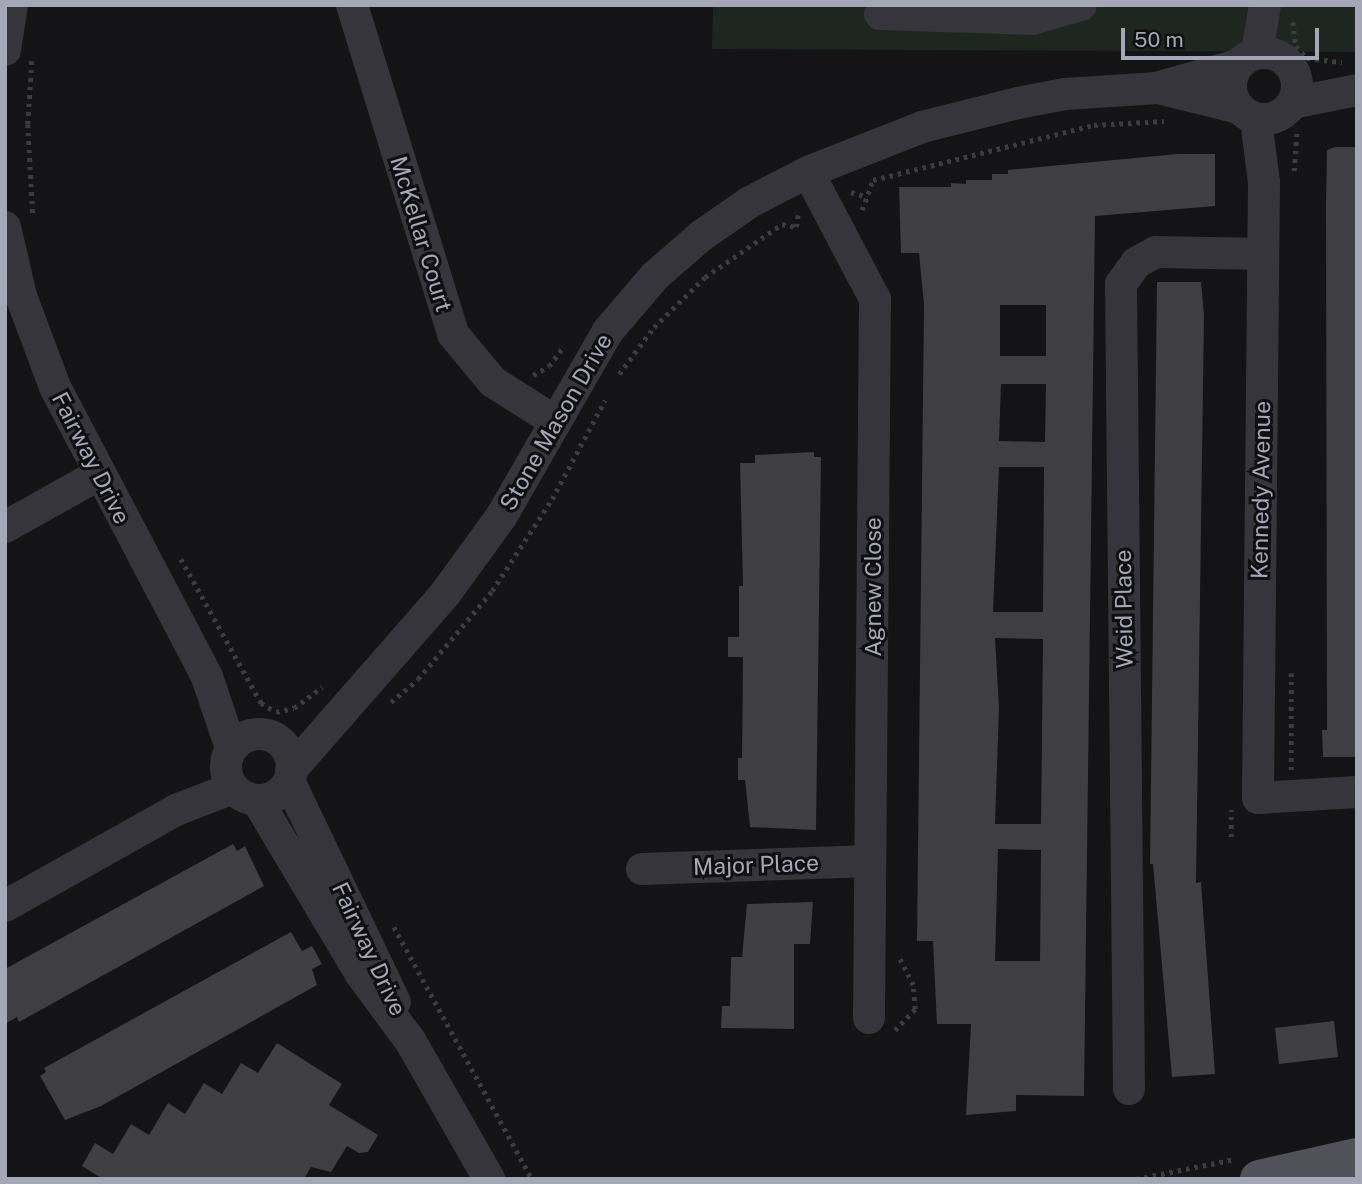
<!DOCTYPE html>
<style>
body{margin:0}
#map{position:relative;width:1362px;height:1184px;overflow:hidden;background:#141416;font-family:"Public Sans",sans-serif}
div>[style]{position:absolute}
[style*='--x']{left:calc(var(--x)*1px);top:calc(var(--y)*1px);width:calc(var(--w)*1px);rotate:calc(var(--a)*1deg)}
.green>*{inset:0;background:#1e2620}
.building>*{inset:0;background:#3e3e43}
.path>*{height:4.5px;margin-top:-2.25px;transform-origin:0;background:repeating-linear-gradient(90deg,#3b3b42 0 3.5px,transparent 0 8.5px)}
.minor>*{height:32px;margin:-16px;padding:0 16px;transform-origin:16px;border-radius:16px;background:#35353b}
.minor>.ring{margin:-16px;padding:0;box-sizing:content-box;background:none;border:32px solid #35353b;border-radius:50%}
.major>*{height:38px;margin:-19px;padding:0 19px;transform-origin:19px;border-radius:19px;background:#51515a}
span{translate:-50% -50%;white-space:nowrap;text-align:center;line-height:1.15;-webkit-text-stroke:6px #0f0f11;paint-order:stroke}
.street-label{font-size:23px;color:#a5a7b7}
.frame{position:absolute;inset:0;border:7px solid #a5a7b7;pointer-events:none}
.scale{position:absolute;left:1121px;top:28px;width:198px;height:32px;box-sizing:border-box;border:4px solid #a5a7b7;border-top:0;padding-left:9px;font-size:21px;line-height:24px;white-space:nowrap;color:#a5a7b7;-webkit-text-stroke:5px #0f0f11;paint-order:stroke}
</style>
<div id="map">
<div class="green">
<div style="clip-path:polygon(713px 5px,1357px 5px,1357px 52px,712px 49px)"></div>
</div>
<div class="building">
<div style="clip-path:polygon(1335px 147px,1357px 147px,1357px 757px,1323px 757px,1322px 730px,1327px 730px,1326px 203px,1327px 150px)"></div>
<div style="clip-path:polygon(evenodd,1178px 154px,1215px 154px,1215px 206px,1095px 216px,1084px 1096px,1016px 1095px,1016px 1111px,966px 1115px,971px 1024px,937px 1024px,933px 941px,917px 941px,924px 305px,919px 253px,901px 253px,899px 187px,951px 187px,951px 183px,966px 184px,966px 180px,992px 180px,992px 174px,1008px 174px,1008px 170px,1178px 154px,1000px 305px,1046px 305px,1046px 356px,1000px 356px,1000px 305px,1178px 154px,1001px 384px,1046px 384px,1045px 442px,999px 441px,1001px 384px,1178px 154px,999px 467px,1044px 467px,1043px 612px,993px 612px,999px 467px,1178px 154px,995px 638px,1043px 639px,1041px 824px,995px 824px,999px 708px,995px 638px,1178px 154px,998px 849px,1041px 850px,1040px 961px,995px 961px,998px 849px)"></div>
<div style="clip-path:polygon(1157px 282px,1201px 282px,1204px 315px,1196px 883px,1201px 882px,1215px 1074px,1172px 1077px,1153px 864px,1150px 864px)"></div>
<div style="clip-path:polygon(814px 452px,814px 457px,821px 457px,816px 830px,750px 827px,745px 780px,738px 780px,738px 758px,742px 758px,743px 657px,728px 657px,728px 637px,739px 637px,739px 586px,743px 586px,740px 463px,755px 463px,755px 455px)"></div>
<div style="clip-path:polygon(233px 844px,237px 851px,245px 846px,264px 886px,19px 1022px,17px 1017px,5px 1024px,5px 969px)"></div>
<div style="clip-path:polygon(813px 902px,810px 944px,794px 944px,794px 1029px,721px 1028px,722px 1006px,730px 1006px,731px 957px,742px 957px,747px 904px)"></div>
<div style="clip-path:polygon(291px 932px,302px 951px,312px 946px,322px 964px,312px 969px,317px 985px,101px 1106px,65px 1120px,40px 1076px,46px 1072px,44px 1068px)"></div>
<div style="clip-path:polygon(1334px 1021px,1338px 1057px,1279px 1064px,1275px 1028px)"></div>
<div style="clip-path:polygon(277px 1043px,342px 1084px,329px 1105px,378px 1135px,368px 1152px,359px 1153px,347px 1146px,331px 1172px,311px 1167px,304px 1179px,103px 1179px,82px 1166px,95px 1143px,113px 1154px,131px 1124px,149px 1135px,168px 1103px,185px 1114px,204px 1083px,222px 1094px,241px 1063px,258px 1073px)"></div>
</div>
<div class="path">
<div style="--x:1293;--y:22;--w:24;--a:83"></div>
<div style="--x:1296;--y:46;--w:16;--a:47"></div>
<div style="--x:1307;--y:58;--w:35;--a:7"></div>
<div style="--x:32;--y:61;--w:63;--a:93.6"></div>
<div style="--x:28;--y:124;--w:92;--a:86.9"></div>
<div style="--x:1294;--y:171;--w:39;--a:-86"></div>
<div style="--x:851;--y:192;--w:17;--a:17"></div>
<div style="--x:862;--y:210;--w:32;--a:-70"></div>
<div style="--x:873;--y:180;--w:228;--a:-14"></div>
<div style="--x:1094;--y:125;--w:70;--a:-3.3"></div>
<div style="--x:619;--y:374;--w:59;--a:-53.3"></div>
<div style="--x:654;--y:327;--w:71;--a:-44.4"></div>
<div style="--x:705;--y:277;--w:93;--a:-34.5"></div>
<div style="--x:782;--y:224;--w:14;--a:12"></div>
<div style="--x:796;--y:227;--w:12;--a:-81"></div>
<div style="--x:533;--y:375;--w:18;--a:-29"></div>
<div style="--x:549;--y:366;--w:21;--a:-53"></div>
<div style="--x:181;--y:559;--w:165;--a:60.9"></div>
<div style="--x:261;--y:703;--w:17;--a:31"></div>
<div style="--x:276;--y:712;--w:18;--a:-13"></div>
<div style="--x:294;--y:708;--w:35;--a:-37"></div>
<div style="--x:391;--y:702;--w:35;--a:-40"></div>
<div style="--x:418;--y:679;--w:115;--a:-49.9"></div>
<div style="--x:492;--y:591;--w:110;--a:-56.9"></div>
<div style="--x:552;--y:499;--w:112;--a:-61.8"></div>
<div style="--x:1291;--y:770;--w:97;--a:-90"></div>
<div style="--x:1231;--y:837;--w:27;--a:-90"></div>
<div style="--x:394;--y:927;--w:287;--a:61.3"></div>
<div style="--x:895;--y:1030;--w:29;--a:-46"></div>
<div style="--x:915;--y:1009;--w:24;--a:-95"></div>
<div style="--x:913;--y:985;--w:33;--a:-117"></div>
<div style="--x:1136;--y:1179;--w:101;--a:-11.4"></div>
</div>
<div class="minor">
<div style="--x:352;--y:5;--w:344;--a:72.9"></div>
<div style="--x:453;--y:334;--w:62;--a:50.2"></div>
<div style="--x:493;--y:382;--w:71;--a:32.3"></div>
<div style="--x:880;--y:14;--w:153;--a:1.9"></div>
<div style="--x:1033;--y:19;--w:50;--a:-16.3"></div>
<div style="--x:5;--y:50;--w:46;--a:-81.2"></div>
<div class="ring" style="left:1231px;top:53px;width:34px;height:34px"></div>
<div style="--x:1257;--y:53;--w:49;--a:-80.5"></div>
<div style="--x:1160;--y:87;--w:81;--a:-15.8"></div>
<div style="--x:1292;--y:103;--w:66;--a:-11.3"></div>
<div style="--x:1256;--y:119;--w:64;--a:82.8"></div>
<div style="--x:1264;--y:182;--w:616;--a:90.56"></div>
<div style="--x:1258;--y:798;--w:99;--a:-3.5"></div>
<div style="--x:808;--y:172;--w:144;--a:62.2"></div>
<div style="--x:875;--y:299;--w:719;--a:90.48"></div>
<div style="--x:5;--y:227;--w:71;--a:76.9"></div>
<div style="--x:21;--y:296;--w:97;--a:69.5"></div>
<div style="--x:55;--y:387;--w:327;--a:62.3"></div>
<div style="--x:207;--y:677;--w:75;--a:71.3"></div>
<div style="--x:5;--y:527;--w:107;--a:-29.2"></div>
<div class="ring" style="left:226px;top:734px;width:34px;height:34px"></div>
<div style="--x:291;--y:770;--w:234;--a:-48.8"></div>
<div style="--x:445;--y:594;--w:95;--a:-54"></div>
<div style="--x:501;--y:517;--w:215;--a:-60.1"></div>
<div style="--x:608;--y:331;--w:72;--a:-49.5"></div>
<div style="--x:655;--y:276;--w:61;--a:-41"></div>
<div style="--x:701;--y:236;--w:60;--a:-34.8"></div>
<div style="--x:750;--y:202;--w:65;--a:-27.3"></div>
<div style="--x:808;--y:172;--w:123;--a:-21.5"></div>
<div style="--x:922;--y:127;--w:99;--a:-14"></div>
<div style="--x:1018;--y:103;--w:48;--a:-10.8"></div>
<div style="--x:1065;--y:94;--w:93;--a:-3.7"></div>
<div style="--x:1158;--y:88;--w:82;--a:14"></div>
<div style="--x:289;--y:781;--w:245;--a:64.4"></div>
<div style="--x:257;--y:800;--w:201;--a:59.2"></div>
<div style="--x:360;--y:973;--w:86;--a:53.5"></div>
<div style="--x:411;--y:1042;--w:158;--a:60.3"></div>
<div style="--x:642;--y:869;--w:228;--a:-2"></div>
<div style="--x:5;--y:906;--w:196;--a:-29.3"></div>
<div style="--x:176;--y:810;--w:61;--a:-21.1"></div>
<div style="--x:1129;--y:1089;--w:805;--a:-90.57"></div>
<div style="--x:1121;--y:284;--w:26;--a:-54"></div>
<div style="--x:1136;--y:263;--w:23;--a:-29"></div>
<div style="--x:1156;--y:252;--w:107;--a:1.1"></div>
</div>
<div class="major">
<div style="--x:1259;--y:1179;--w:100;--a:-12.7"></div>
</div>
<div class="street-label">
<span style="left:421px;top:234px;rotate:73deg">McKellar Court</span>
<span style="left:556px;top:422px;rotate:-60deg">Stone Mason Drive</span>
<span style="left:91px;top:458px;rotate:63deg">Fairway Drive</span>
<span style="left:1261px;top:490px;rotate:-89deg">Kennedy Avenue</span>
<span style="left:873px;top:587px;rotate:-90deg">Agnew Close</span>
<span style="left:1124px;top:609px;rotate:-91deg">Weid Place</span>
<span style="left:756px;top:865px;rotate:-2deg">Major Place</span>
<span style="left:369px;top:949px;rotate:65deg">Fairway Drive</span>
</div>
<div class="frame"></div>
<div class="scale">50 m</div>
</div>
